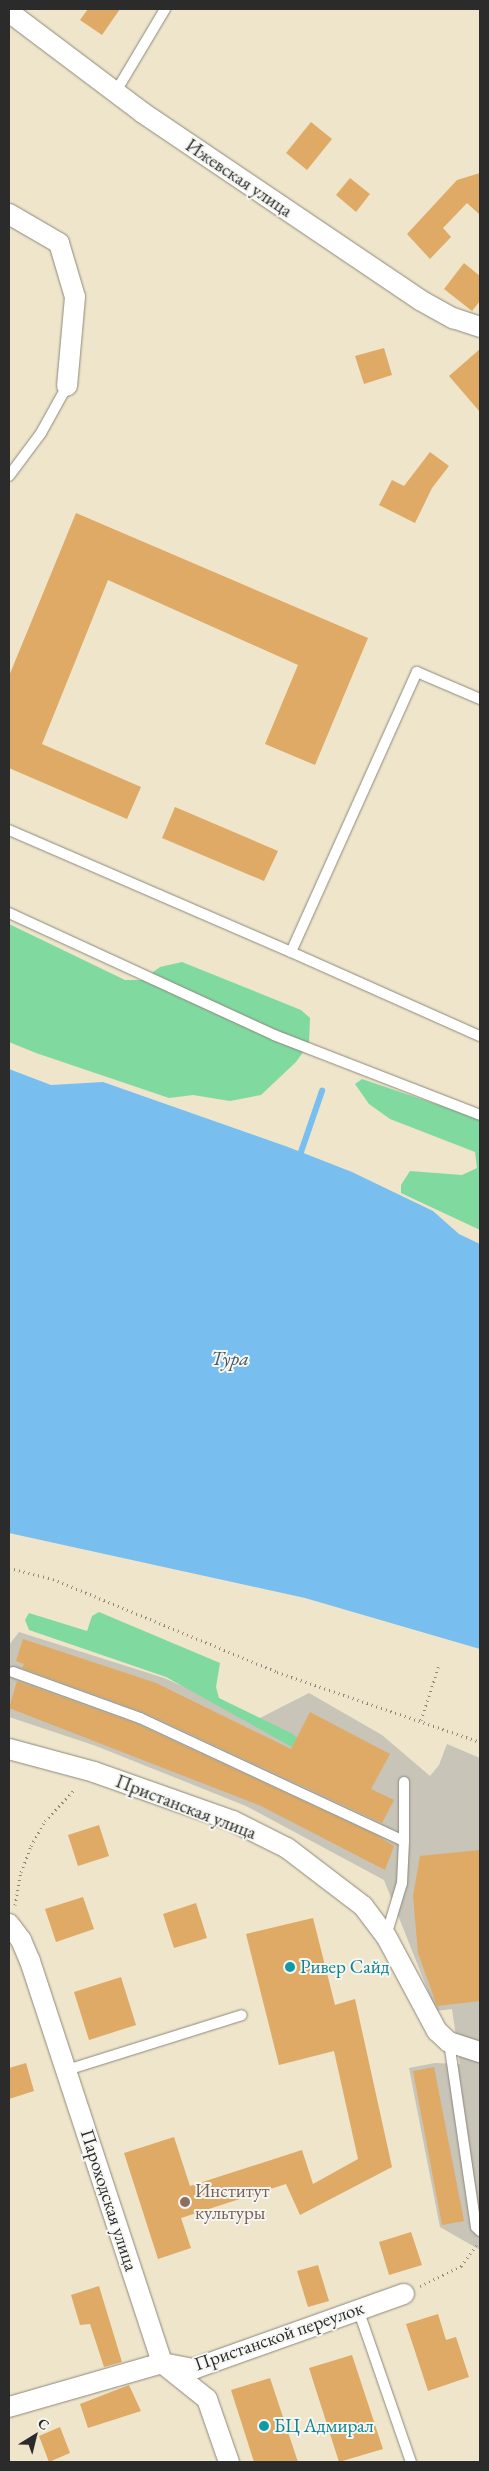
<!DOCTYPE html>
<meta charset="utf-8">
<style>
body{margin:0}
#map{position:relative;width:489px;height:2471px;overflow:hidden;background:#eee5cb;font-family:"EB Garamond",serif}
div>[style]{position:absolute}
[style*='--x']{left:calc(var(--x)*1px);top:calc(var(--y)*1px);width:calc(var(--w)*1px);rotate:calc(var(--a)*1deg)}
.industrial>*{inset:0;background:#c8c4b8}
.green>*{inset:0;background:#80daa0}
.water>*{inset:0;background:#78bff0}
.stream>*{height:6px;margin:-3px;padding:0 3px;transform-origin:3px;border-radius:3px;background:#78bff0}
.building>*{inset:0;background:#dfaa65}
.path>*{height:3px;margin-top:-1.5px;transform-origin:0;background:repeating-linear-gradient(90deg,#8c887b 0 1px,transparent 0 5px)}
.roads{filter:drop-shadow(0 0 1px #8c887b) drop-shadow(0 0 1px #8c887b)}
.service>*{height:10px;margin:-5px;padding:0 5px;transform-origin:5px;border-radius:5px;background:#fff}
.minor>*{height:20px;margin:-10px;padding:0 10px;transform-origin:10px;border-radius:10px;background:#fff}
.dots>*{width:14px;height:14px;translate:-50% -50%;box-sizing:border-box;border:2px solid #f6f6f2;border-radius:50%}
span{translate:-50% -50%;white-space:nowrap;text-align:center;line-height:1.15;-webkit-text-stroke:4px #f6f6f2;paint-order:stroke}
.street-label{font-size:19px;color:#2b2b2b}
.culture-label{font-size:19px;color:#0d838f}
.left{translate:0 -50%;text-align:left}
.education-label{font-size:19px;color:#785e54}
.water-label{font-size:20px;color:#425766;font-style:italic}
.frame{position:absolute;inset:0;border:10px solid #2b2b2b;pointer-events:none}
.north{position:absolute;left:10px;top:2411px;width:50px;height:50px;-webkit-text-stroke:4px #f6f6f2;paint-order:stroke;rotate:36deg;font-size:14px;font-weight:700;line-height:20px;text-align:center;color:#2b2b2b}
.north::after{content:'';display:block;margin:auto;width:18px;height:22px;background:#2b2b2b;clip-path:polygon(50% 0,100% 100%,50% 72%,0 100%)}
</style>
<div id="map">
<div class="industrial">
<div style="clip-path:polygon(19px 1632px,164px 1678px,258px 1719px,309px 1693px,382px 1735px,430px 1776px,439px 1765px,447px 1744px,480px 1758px,480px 2250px,440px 2227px,409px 2068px,435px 2063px,460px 2064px,452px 2009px,436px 2011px,384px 1880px,246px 1806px,96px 1746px,9px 1717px,9px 1645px)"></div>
</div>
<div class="green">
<div style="clip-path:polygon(9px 924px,125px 980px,142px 980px,160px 967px,182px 962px,301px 1010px,310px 1018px,309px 1044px,296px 1062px,261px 1095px,230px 1101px,193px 1095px,169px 1098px,36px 1053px,9px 1042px)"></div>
<div style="clip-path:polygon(362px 1079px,480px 1119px,480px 1230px,401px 1193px,401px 1185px,410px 1171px,462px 1175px,477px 1168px,475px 1152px,390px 1119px,369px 1104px,355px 1084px)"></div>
<div style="clip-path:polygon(99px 1612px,220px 1663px,216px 1687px,219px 1698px,293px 1734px,304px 1745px,299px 1751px,166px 1677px,29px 1630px,25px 1620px,29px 1613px,87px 1631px,92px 1616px)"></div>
</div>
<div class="water">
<div style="clip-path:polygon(9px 1069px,51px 1085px,103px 1082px,288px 1147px,352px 1172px,433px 1211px,459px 1234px,480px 1244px,480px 1649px,305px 1598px,9px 1533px)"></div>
</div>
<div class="stream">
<div style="--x:301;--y:1152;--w:65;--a:-71"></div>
</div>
<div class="building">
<div style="clip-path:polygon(88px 9px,120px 9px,102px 35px,80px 20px)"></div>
<div style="clip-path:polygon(311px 122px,332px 139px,307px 170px,286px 153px)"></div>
<div style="clip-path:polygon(480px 173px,480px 215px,467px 203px,443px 228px,451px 237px,430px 259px,407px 234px,457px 180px)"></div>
<div style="clip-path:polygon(350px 178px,370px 194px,356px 212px,336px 195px)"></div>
<div style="clip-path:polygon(464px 263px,480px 276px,480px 301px,472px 311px,444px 289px)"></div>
<div style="clip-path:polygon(384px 348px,392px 375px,364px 384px,355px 356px)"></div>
<div style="clip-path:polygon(480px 349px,480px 412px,449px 376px)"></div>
<div style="clip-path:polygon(430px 452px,449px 466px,432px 488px,415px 523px,379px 505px,392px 480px,404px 486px)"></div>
<div style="clip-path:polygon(76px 513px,368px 638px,315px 765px,265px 744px,298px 665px,108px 580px,42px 744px,141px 787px,127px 819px,9px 768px,9px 676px)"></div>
<div style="clip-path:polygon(175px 807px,278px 851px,264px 881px,162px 838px)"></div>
<div style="clip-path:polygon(23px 1639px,156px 1683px,291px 1749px,310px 1712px,390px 1754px,371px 1789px,394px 1800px,382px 1823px,143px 1712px,22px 1668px,24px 1664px,16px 1661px)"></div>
<div style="clip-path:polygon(17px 1681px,137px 1724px,376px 1835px,394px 1846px,385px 1870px,261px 1806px,9px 1708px)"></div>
<div style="clip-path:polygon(99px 1825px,109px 1856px,78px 1866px,68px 1835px)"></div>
<div style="clip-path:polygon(480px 1850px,480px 2001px,437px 2006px,418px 1953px,413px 1896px,420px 1856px)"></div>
<div style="clip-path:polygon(83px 1897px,94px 1929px,56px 1942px,45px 1909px)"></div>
<div style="clip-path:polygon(196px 1903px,207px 1938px,174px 1948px,163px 1914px)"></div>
<div style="clip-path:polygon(313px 1918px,335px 2005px,355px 1999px,392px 2167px,300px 2215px,286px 2184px,181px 2218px,191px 2248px,158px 2259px,124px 2153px,174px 2137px,190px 2186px,302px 2150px,313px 2184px,358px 2159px,334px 2051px,279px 2065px,246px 1934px)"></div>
<div style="clip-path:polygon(121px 1977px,136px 2025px,89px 2040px,74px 1992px)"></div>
<div style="clip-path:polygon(26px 2063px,34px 2091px,9px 2099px,9px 2068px)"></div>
<div style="clip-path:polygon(434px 2067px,464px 2221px,442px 2225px,413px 2071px)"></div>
<div style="clip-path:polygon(411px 2232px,422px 2265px,389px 2275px,379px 2242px)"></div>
<div style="clip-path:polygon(318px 2265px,329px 2301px,308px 2307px,297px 2271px)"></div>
<div style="clip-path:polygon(99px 2286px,122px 2362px,104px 2367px,90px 2324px,80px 2325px,71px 2295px)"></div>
<div style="clip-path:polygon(438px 2314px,446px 2340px,456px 2337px,469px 2377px,428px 2391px,406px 2324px)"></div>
<div style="clip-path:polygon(352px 2355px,383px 2449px,339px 2462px,309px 2368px)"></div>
<div style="clip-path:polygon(270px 2378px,298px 2462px,254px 2462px,231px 2390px)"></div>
<div style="clip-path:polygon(129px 2385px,141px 2411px,88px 2428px,80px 2404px)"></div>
<div style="clip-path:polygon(60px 2427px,70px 2453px,49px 2462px,39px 2436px)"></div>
</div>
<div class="path">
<div style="--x:9;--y:1568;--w:45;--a:14"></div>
<div style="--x:53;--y:1579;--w:243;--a:22.5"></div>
<div style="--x:277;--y:1672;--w:215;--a:19"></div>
<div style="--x:421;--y:1720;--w:58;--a:-71.9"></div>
<div style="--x:15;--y:1905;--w:34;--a:-80"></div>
<div style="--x:21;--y:1872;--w:28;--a:-69"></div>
<div style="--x:31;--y:1846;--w:29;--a:-61"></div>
<div style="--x:45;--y:1821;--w:45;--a:-46.8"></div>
<div style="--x:420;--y:2286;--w:46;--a:-26"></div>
<div style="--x:461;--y:2266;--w:26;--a:-54"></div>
</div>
<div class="roads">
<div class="service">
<div style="--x:115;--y:93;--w:98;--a:-59.2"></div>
<div style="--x:9;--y:476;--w:54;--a:-53.3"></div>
<div style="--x:41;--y:433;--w:54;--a:-61"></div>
<div style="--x:9;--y:830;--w:307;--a:23.4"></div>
<div style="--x:291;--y:952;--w:307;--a:-65.8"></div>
<div style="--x:417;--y:672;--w:69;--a:23.2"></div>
<div style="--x:9;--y:913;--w:292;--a:24.7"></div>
<div style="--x:274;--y:1035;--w:221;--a:21.2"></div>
<div style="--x:291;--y:952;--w:207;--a:24"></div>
<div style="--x:13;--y:1672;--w:135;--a:19.9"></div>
<div style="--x:140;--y:1718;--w:291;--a:25"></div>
<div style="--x:404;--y:1841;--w:42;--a:92.7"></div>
<div style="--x:402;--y:1883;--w:55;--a:106.8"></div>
<div style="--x:404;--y:1782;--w:59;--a:90"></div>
<div style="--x:449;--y:2042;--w:187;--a:81.7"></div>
<div style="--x:476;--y:2227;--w:6;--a:45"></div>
<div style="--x:67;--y:2070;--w:183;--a:-17.4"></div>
<div style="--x:358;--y:2309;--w:162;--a:70.9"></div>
</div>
<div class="minor">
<div style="--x:9;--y:12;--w:168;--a:37"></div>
<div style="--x:143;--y:113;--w:334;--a:34"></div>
<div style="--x:420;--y:300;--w:38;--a:29"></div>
<div style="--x:453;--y:318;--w:28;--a:18"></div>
<div style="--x:9;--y:214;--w:58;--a:30.1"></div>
<div style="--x:59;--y:243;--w:56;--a:73.5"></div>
<div style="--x:75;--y:297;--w:89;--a:95.1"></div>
<div style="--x:9;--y:1749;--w:88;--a:15.1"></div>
<div style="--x:94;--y:1772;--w:147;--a:19.4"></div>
<div style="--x:233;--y:1821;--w:60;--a:26.6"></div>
<div style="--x:287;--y:1848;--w:96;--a:37.3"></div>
<div style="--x:363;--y:1906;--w:38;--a:53"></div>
<div style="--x:386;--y:1936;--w:108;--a:61.8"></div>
<div style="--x:437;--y:2031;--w:16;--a:43"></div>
<div style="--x:449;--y:2042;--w:33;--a:18"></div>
<div style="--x:9;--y:1924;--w:20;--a:53"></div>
<div style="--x:21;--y:1940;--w:23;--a:67"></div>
<div style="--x:30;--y:1961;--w:423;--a:71.8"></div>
<div style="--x:162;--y:2363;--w:58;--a:38.7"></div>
<div style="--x:207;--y:2399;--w:67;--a:70.8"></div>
<div style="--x:9;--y:2407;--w:159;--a:-16"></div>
<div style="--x:162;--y:2363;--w:32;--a:11"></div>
<div style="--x:193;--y:2369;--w:224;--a:-19.6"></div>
</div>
</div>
<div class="dots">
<div style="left:290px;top:1967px;background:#0f9aa8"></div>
<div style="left:185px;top:2202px;background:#8d6e63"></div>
<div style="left:264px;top:2426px;background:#0f9aa8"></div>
</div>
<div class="street-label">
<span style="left:239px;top:178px;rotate:34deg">Ижевская улица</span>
<span style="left:186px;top:1807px;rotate:21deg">Пристанская улица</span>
<span style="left:109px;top:2200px;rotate:72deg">Пароходская улица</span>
<span style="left:279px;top:2336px;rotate:-19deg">Пристанской переулок</span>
</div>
<div class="culture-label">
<span class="left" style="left:300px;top:1967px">Ривер Сайд</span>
<span class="left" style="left:274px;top:2426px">БЦ Адмирал</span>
</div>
<div class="education-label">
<span class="left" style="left:195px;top:2202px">Институт<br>культуры</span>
</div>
<div class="water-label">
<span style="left:230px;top:1358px">Тура</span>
</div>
<div class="frame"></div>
<div class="north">С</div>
</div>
